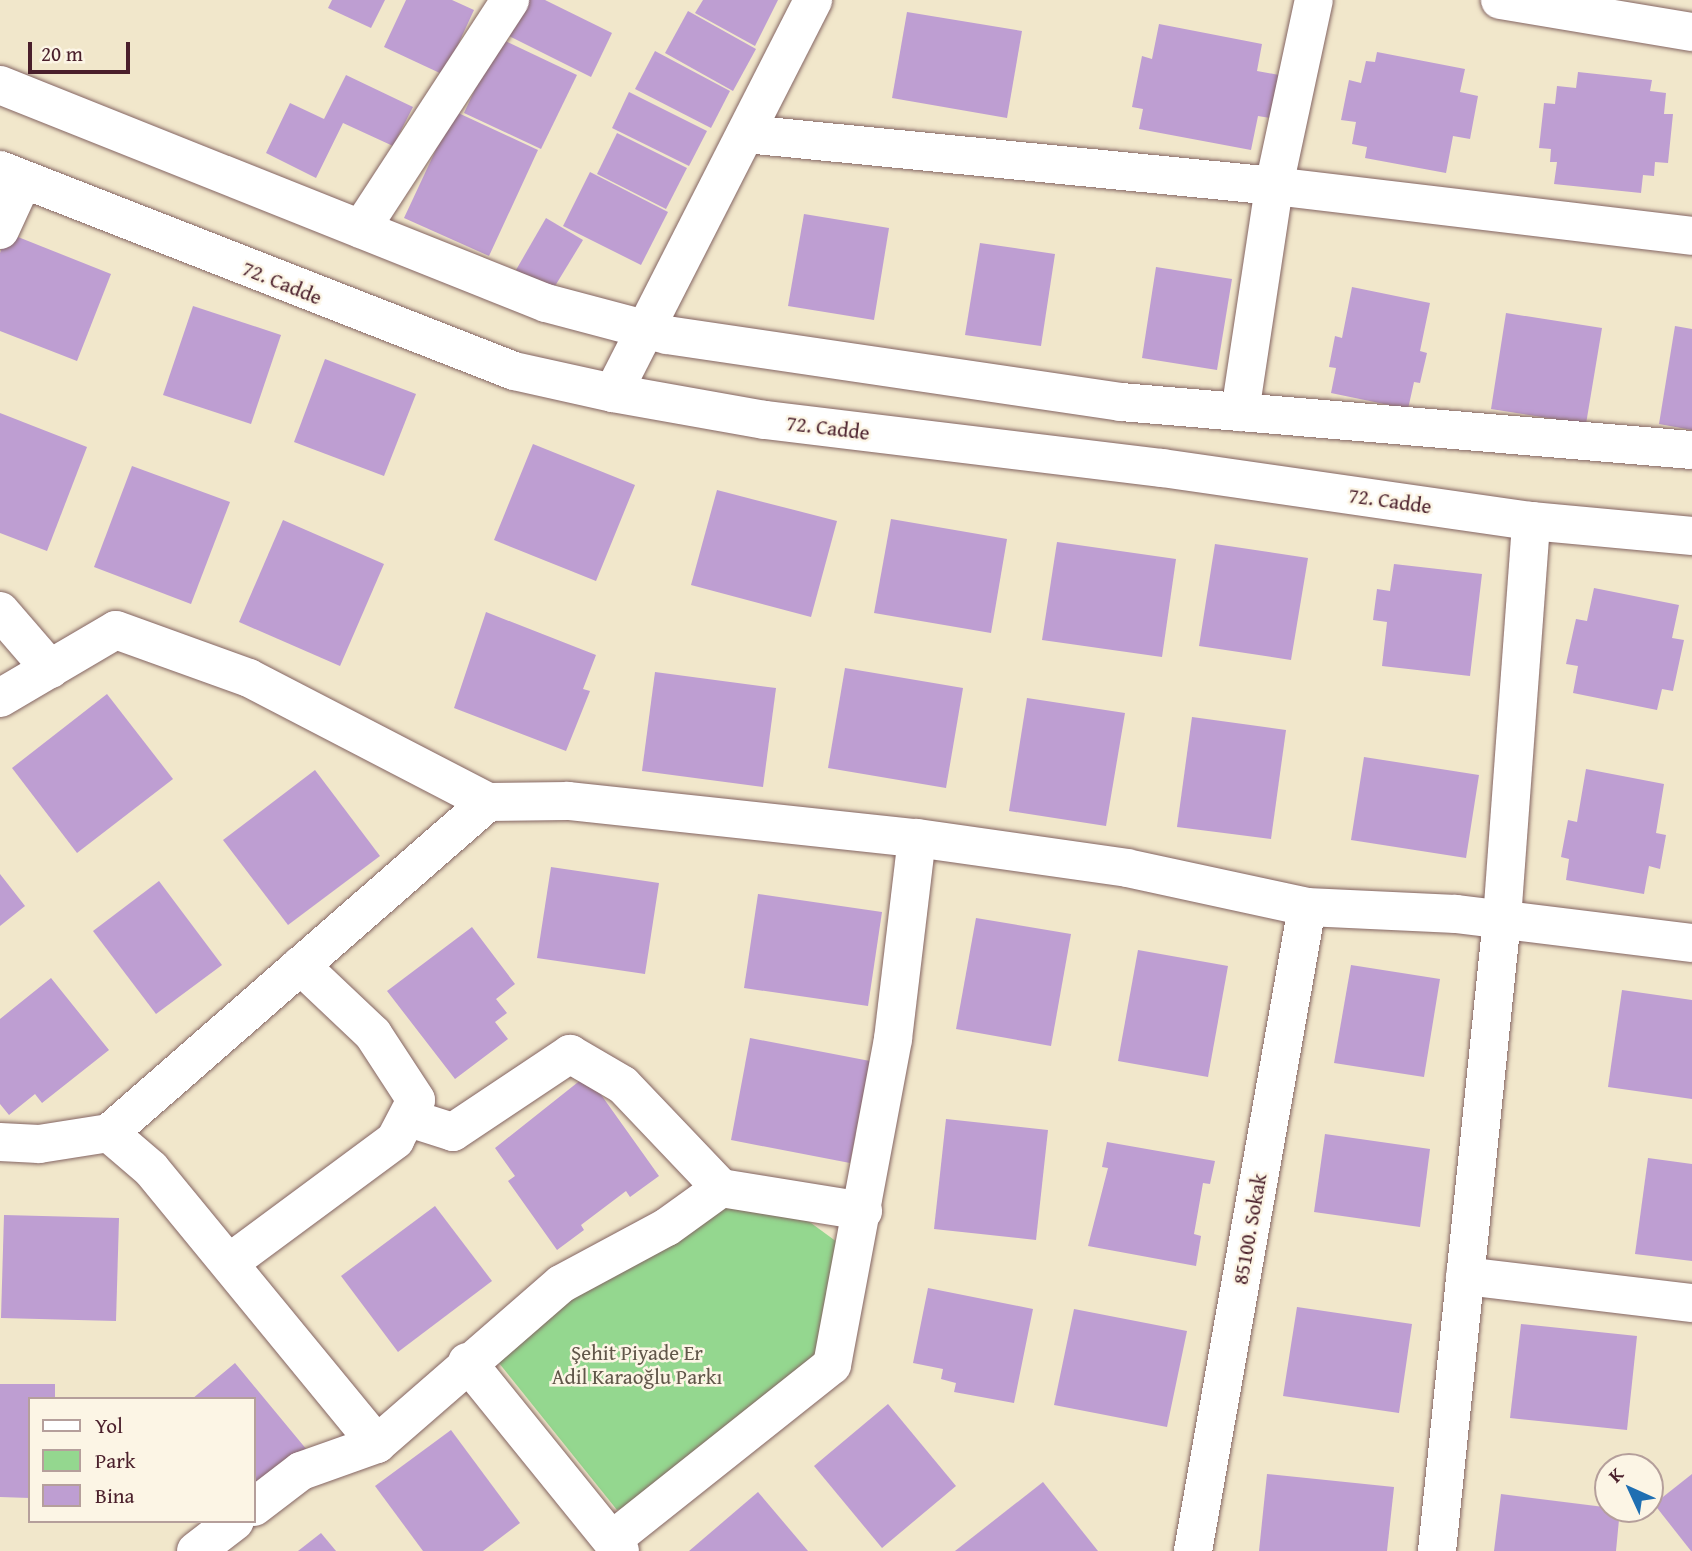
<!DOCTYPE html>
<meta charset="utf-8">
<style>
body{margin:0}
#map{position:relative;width:1692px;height:1551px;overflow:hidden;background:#f1e7cb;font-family:"Gentium Book Plus",serif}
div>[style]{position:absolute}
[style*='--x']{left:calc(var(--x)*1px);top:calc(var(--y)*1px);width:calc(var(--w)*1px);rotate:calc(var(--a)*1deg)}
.green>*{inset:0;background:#94d78f}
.building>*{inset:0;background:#be9ed2}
.roads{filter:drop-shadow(0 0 2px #846563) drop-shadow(0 0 2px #846563)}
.minor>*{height:38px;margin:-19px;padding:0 19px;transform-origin:19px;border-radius:19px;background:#fff}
.major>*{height:38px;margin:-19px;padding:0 19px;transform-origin:19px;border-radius:19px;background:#fff}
span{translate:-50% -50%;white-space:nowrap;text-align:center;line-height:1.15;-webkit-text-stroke:5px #fcf5e5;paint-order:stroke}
.street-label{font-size:21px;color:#4a1f2b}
.park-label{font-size:21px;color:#605649}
.legend{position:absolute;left:28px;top:1397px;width:228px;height:126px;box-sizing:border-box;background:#fcf5e5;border:2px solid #b59f9b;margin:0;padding:9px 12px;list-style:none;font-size:21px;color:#4a1f2b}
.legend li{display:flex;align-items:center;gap:14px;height:35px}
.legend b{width:35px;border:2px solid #b59f9b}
.north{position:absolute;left:1594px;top:1453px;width:70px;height:70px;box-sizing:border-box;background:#fcf5e5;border:2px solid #b59f9b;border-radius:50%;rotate:315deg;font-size:19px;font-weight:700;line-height:28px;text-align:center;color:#4a1f2b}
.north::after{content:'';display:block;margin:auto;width:24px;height:32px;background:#1f6fb2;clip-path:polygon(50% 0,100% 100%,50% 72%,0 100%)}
.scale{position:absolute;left:28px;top:42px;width:102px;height:32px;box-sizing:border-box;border:4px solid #4a1f2b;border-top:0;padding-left:9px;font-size:21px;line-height:24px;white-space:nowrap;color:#4a1f2b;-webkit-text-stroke:5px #fcf5e5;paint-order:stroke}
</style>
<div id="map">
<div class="green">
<div style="clip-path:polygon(781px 1201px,837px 1242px,822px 1350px,629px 1506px,617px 1510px,495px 1358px,679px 1205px)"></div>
</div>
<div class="building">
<div style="clip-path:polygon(332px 0,385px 0,371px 28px,328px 8px)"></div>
<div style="clip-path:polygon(406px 0,452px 0,474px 10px,444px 75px,384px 47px)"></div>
<div style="clip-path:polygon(524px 0,545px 0,612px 33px,591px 77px,507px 35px)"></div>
<div style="clip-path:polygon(703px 0,778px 0,755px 46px,695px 13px)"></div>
<div style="clip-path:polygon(688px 11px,756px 49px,733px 91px,665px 53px)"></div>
<div style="clip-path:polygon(907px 12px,1022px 31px,1007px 118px,892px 98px)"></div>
<div style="clip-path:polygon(1159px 24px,1262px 44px,1257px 71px,1279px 75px,1270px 118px,1258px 116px,1251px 150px,1139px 129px,1143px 109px,1132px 107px,1142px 56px,1152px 59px)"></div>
<div style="clip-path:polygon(499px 38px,577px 75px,541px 149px,464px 113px)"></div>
<div style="clip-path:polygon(655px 51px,730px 91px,711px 128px,635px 89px)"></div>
<div style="clip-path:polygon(1377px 52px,1465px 69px,1460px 92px,1478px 96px,1470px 139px,1453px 136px,1446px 173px,1365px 158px,1367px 147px,1352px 144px,1356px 122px,1341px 120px,1349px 80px,1361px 83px,1366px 61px,1375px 62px)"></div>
<div style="clip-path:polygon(1578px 72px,1652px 80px,1650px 91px,1666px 93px,1664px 114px,1673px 114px,1668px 163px,1655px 162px,1654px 176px,1643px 175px,1641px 193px,1554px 184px,1557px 162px,1550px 162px,1551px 149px,1539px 148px,1544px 103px,1555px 104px,1557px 86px,1576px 88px)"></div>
<div style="clip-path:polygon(346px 75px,413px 107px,393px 146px,343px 123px,316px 178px,266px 153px,290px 103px,324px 119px)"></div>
<div style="clip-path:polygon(629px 92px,707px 131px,689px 166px,612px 128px)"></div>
<div style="clip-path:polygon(454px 111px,538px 150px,489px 256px,404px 218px)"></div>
<div style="clip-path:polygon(617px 133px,687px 168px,666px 209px,597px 174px)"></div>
<div style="clip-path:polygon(590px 172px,668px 212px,641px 265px,563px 226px)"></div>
<div style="clip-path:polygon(804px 214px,889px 228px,874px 320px,788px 306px)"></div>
<div style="clip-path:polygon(546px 218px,583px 240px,552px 291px,516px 270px)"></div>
<div style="clip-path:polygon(8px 233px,111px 274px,77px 361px,0 331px,0 253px)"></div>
<div style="clip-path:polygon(980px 243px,1055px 254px,1041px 346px,965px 335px)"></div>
<div style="clip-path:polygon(1156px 267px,1232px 279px,1217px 370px,1142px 358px)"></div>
<div style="clip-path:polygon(1352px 287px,1430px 303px,1420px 351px,1427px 353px,1420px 383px,1414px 382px,1408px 409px,1331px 393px,1336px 368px,1329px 367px,1335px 336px,1342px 338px)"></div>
<div style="clip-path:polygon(193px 306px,281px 335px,251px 424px,163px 395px)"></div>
<div style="clip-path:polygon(1506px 313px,1602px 328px,1586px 424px,1491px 409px)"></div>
<div style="clip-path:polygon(1675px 326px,1692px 329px,1692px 430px,1659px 424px)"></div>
<div style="clip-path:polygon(325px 359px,416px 394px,384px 476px,294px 442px)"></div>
<div style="clip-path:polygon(0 413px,87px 447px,47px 551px,0 533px)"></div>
<div style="clip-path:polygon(533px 444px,635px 485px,596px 581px,494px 540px)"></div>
<div style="clip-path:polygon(132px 466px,230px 502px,191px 604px,94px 567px)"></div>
<div style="clip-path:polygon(717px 490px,837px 521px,811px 617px,691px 585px)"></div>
<div style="clip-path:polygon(891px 519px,1007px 539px,991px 633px,874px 613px)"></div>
<div style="clip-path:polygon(283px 520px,384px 564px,340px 666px,239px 622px)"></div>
<div style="clip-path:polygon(1057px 542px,1176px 559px,1162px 657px,1042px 640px)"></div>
<div style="clip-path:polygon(1215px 544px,1308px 558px,1291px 660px,1199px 646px)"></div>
<div style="clip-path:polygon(1394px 564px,1482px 574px,1470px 676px,1382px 666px,1387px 622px,1373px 620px,1377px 589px,1390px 591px)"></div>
<div style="clip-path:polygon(1594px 588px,1679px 605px,1672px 638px,1684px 640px,1673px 691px,1662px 689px,1657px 710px,1573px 693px,1578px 666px,1566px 664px,1576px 619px,1587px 621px)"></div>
<div style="clip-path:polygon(486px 612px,596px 655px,583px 689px,590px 691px,566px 751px,454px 708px)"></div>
<div style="clip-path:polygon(845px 668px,963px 688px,946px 788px,828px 768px)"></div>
<div style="clip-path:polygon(655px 672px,776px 688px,763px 787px,642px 771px)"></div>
<div style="clip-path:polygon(107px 694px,173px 779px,77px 853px,12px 768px)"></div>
<div style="clip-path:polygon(1027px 698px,1125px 713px,1106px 826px,1009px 811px)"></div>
<div style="clip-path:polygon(1192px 717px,1286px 730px,1271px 839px,1177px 827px)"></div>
<div style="clip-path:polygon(1364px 757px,1479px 775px,1466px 858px,1351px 840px)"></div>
<div style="clip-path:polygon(1586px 769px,1664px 784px,1656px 833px,1666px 835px,1660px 869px,1649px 866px,1644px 894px,1566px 880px,1569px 859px,1561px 857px,1568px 820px,1577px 822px)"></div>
<div style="clip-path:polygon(315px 770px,380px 856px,288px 925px,223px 840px)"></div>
<div style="clip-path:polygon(551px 867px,659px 883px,645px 974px,537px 958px)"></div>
<div style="clip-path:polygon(0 874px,25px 906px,0 926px)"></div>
<div style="clip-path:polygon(159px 881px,222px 965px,156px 1014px,93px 931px)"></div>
<div style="clip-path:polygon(758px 894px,882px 912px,868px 1006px,744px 988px)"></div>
<div style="clip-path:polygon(976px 918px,1071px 934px,1051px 1046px,956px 1029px)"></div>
<div style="clip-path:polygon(472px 927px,515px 984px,496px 999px,507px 1013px,495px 1022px,508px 1039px,455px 1079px,387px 991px)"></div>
<div style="clip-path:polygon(1138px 950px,1228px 966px,1208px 1077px,1118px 1061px)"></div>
<div style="clip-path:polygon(1351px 965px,1440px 979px,1424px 1077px,1334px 1063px)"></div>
<div style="clip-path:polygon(51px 978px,109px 1050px,42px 1103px,35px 1094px,9px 1115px,0 1104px,0 1019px)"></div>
<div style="clip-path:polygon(1622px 990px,1692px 1000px,1692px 1099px,1608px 1087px)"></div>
<div style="clip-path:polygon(750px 1038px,870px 1061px,850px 1163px,731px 1140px)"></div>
<div style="clip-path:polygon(587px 1075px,659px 1176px,630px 1197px,626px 1191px,581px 1225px,584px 1230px,557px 1250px,508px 1181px,515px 1176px,495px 1148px)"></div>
<div style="clip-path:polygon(946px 1119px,1048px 1130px,1036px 1240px,934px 1229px)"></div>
<div style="clip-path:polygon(1325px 1134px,1430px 1149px,1420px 1227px,1314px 1212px)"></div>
<div style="clip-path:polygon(1107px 1142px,1215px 1161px,1210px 1184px,1203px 1183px,1194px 1234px,1201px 1236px,1196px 1266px,1088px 1246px,1108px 1168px,1102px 1167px)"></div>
<div style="clip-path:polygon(1648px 1158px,1692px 1164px,1692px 1261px,1635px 1254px)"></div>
<div style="clip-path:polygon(435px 1206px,492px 1281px,398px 1352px,341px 1276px)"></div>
<div style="clip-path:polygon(4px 1215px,119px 1218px,116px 1321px,1px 1318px)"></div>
<div style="clip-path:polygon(928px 1288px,1033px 1309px,1014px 1403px,954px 1392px,956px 1383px,941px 1379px,943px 1369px,913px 1363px)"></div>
<div style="clip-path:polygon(1297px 1307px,1412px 1324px,1399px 1413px,1283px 1396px)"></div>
<div style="clip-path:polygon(1074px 1309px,1187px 1331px,1167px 1427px,1054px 1405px)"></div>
<div style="clip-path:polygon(1521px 1324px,1637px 1336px,1627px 1430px,1510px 1418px)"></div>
<div style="clip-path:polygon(235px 1363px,307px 1450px,254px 1495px,254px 1399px,192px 1399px)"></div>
<div style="clip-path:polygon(0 1384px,55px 1384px,55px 1399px,30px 1399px,30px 1498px,0 1497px)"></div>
<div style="clip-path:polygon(888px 1404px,956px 1486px,882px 1548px,814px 1466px)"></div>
<div style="clip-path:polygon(451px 1430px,520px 1523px,483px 1551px,423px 1551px,375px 1486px)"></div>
<div style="clip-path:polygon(1267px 1474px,1394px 1487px,1387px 1551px,1259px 1551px)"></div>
<div style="clip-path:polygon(1692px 1474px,1692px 1551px,1691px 1551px,1654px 1504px)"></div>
<div style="clip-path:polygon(1043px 1482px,1098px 1551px,955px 1551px)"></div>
<div style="clip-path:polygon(758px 1492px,808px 1551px,689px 1551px)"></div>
<div style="clip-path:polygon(1501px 1494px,1620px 1509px,1616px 1551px,1494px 1551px)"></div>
<div style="clip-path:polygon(321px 1533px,336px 1551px,298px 1551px)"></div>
</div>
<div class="roads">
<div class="minor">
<div style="--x:1500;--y:0;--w:195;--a:9.5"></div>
<div style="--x:746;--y:134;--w:531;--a:5.62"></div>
<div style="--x:1274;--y:186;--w:421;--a:6.8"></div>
<div style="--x:361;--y:229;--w:273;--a:-56.9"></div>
<div style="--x:0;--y:230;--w:55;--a:-65.3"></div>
<div style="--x:1240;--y:412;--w:229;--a:-81.4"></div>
<div style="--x:1274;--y:186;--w:190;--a:-77.9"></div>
<div style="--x:0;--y:611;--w:77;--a:49.2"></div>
<div style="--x:0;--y:698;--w:134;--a:-30.4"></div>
<div style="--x:116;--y:630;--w:141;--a:19.8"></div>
<div style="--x:249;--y:678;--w:269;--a:27.4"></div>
<div style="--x:488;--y:802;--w:80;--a:-0.7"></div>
<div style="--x:568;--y:801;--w:351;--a:6.1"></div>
<div style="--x:917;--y:838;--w:212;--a:8.1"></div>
<div style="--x:1127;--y:868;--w:184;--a:12.2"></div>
<div style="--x:1307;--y:907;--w:149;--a:2.7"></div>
<div style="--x:1456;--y:914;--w:238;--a:7"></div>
<div style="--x:409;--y:1118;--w:46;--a:17.7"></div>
<div style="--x:453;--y:1132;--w:141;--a:-33.7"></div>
<div style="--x:570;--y:1054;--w:61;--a:30.3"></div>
<div style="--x:623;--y:1085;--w:142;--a:46.4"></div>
<div style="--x:109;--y:1133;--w:55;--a:40.6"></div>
<div style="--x:151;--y:1169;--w:356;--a:50.6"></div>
<div style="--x:0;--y:1142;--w:39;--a:3"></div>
<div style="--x:39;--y:1144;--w:71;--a:-8.9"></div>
<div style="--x:109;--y:1133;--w:503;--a:-41.13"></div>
<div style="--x:229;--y:1263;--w:207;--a:-36.5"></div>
<div style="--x:395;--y:1140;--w:45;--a:-62.3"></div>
<div style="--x:416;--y:1100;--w:79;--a:-123.1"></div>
<div style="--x:373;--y:1034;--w:100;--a:-136.6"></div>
<div style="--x:1465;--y:1276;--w:229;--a:6.8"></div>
<div style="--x:467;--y:1362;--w:243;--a:51"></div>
<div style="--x:254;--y:1507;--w:59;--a:-37.5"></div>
<div style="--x:301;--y:1471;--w:81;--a:-19.6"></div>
<div style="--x:377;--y:1444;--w:244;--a:-41"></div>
<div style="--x:561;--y:1284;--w:120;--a:-28.3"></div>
<div style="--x:667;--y:1227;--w:67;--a:-35.8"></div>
<div style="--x:721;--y:1188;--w:144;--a:9.2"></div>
<div style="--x:612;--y:1540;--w:281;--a:-38.5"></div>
<div style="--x:832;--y:1365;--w:332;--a:-79.4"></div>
<div style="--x:893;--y:1039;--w:202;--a:-83.2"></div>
<div style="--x:196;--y:1551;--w:49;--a:-37.6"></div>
<div style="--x:1193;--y:1551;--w:654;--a:-79.96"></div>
<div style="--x:1437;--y:1551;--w:635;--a:-84.13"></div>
<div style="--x:1502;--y:919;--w:399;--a:-85.8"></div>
</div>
<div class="major">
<div style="--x:0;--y:85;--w:588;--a:21.77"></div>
<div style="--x:546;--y:303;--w:125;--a:14.8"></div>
<div style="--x:667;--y:335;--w:459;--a:8.4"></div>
<div style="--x:1121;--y:402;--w:573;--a:4.81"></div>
<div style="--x:0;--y:170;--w:552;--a:21.36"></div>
<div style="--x:514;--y:371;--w:101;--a:12.5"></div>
<div style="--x:613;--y:393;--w:154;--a:10.1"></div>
<div style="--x:765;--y:420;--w:400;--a:6.9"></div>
<div style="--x:1162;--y:468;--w:373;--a:8.2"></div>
<div style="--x:1531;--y:521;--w:162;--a:5.3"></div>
<div style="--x:613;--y:393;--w:441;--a:-63"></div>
</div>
</div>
<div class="street-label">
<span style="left:282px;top:283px;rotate:22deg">72. Cadde</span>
<span style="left:828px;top:428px;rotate:7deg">72. Cadde</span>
<span style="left:1390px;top:501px;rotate:8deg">72. Cadde</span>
<span style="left:1250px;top:1229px;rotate:-80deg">85100. Sokak</span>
</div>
<div class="park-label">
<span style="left:637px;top:1365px">Şehit Piyade Er<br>Adil Karaoğlu Parkı</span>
</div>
<ul class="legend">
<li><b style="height:9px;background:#fff"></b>Yol</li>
<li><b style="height:19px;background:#94d78f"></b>Park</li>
<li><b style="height:19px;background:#be9ed2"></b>Bina</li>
</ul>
<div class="north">K</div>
<div class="scale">20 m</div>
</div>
